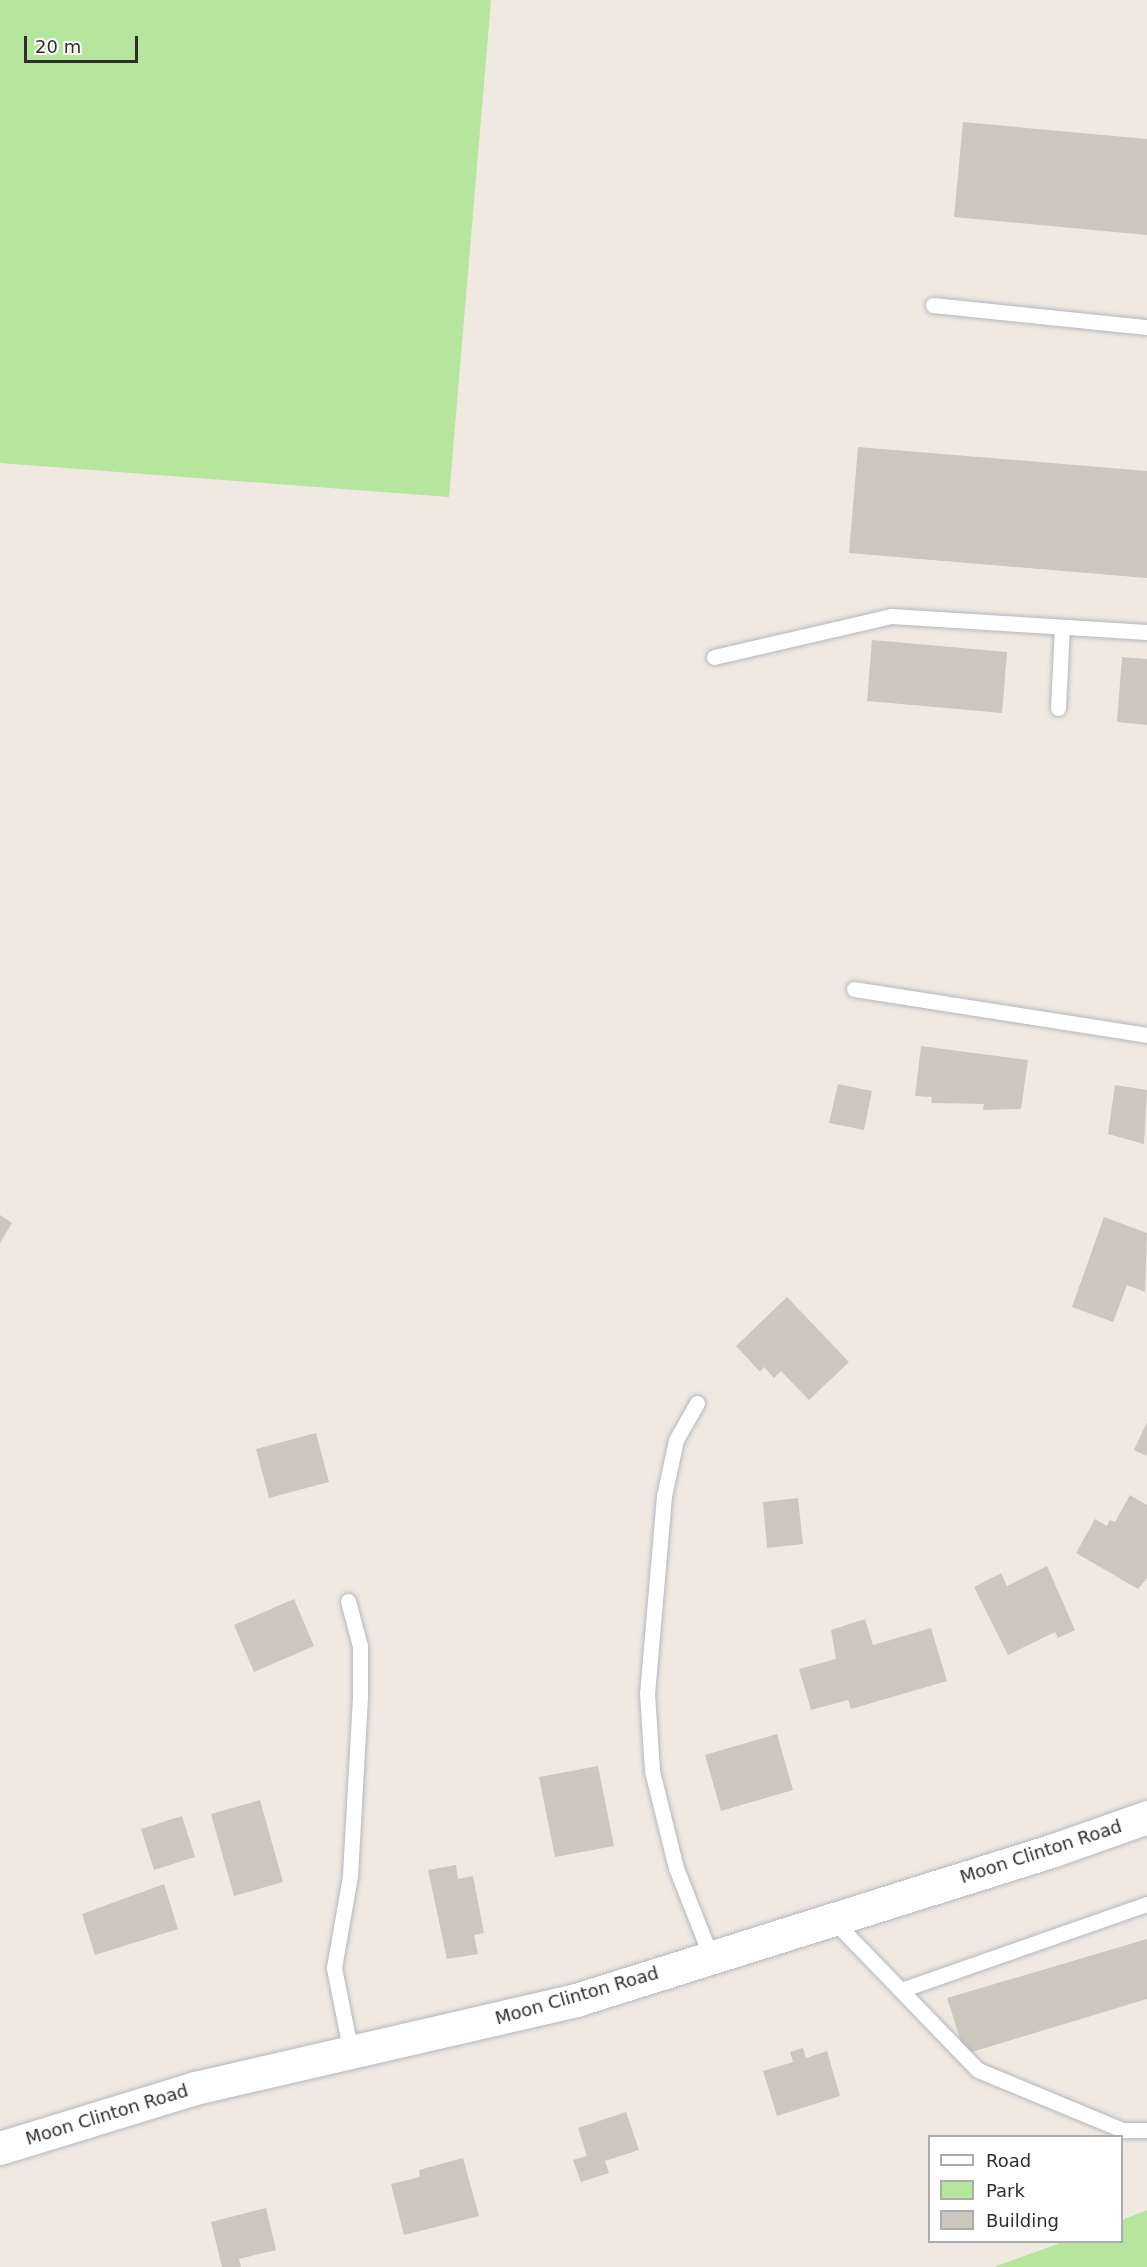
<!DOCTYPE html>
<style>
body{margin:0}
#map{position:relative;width:1147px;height:2267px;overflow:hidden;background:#efe9e1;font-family:"DejaVu Sans",sans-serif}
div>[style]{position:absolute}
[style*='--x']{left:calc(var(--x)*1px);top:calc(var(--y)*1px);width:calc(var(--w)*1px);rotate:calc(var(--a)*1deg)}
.green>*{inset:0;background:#b6e59e}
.building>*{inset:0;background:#cbc7bf}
.roads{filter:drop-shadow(0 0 2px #b4b7c1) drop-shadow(0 0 2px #b4b7c1)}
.service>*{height:15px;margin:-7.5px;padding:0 7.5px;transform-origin:7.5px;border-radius:7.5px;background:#fff}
.tertiary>*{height:33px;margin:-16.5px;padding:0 16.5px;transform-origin:16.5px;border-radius:16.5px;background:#fff}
span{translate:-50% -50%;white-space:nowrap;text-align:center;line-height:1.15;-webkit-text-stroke:4.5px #fff;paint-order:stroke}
.street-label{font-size:18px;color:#2e2e2e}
.legend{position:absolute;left:928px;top:2135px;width:195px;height:108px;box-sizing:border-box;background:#fff;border:2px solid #ababab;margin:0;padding:8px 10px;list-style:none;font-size:18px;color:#2e2e2e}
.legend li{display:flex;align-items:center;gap:12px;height:30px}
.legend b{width:30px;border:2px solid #ababab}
.scale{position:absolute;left:24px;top:36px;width:114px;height:27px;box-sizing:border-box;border:3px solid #2e2e2e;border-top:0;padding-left:8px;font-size:18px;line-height:21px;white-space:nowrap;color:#2e2e2e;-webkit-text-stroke:4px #fff;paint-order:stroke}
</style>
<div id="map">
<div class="green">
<div style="clip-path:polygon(0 0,491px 0,449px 497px,0 463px)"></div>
<div style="clip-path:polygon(1147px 2210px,1147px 2267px,994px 2267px,1063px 2242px,1122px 2242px,1122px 2220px)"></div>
</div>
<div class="building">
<div style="clip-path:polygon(963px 122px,1147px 139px,1147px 235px,954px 217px)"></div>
<div style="clip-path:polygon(858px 447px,1147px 471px,1147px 578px,849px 553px)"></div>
<div style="clip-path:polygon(872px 640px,1007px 652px,1002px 713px,867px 701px)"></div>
<div style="clip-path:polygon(1122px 657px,1147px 659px,1147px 725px,1117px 722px)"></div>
<div style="clip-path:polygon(921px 1046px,1028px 1060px,1021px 1109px,983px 1110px,984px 1104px,931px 1103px,932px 1097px,915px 1096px)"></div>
<div style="clip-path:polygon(838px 1084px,872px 1091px,864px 1130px,829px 1123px)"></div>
<div style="clip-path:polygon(1115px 1085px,1147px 1090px,1144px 1144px,1108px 1134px)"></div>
<div style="clip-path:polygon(0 1215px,12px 1223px,0 1243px)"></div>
<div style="clip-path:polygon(1104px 1217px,1147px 1233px,1145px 1292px,1127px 1285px,1113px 1322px,1072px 1307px)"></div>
<div style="clip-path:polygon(787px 1297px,849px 1362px,809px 1400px,781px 1371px,774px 1378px,764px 1367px,760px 1372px,736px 1346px)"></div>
<div style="clip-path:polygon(1147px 1422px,1147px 1456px,1134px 1450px)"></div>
<div style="clip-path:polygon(316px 1433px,329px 1482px,269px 1498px,256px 1449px)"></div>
<div style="clip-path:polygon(1130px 1495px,1147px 1505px,1147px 1578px,1138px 1589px,1076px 1553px,1095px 1519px,1107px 1526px,1110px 1520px,1115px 1522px)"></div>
<div style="clip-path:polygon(798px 1498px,803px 1544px,767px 1548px,763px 1502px)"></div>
<div style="clip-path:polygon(1047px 1566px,1075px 1630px,1058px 1638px,1055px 1632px,1008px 1655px,974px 1587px,1001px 1573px,1007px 1586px)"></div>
<div style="clip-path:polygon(294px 1599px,314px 1646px,254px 1672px,234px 1625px)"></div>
<div style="clip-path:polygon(865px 1619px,873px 1645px,931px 1628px,947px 1681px,851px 1709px,848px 1700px,811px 1710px,799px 1669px,836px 1659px,831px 1630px)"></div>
<div style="clip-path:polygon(777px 1734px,793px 1790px,721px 1811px,705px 1755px)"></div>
<div style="clip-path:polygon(598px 1766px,614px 1846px,555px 1857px,539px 1777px)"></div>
<div style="clip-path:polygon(260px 1800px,283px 1882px,234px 1896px,211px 1814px)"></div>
<div style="clip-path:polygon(182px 1816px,195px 1857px,154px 1870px,141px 1829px)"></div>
<div style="clip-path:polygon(456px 1865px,458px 1879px,473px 1876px,484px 1933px,474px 1935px,478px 1954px,447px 1959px,428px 1870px)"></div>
<div style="clip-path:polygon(164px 1884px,178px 1929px,95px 1955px,82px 1914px)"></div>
<div style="clip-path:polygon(1147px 1939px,1147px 1999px,965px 2054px,947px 1998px)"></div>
<div style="clip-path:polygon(803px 2048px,806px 2058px,827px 2051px,840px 2096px,777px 2116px,763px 2071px,793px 2062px,790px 2052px)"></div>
<div style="clip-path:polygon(626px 2112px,639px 2150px,605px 2161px,609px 2173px,581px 2182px,573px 2160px,587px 2156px,578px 2128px)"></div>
<div style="clip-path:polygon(463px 2158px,479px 2216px,404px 2235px,391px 2184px,420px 2177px,419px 2170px)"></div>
<div style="clip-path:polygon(266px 2208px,276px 2250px,239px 2259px,241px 2267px,222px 2267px,211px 2222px)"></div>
</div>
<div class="roads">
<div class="service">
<div style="--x:933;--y:305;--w:215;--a:5.9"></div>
<div style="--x:714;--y:657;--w:182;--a:-13"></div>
<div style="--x:891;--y:616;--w:256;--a:3.6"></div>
<div style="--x:1058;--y:708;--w:81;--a:-87.2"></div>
<div style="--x:854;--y:989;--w:297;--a:8.9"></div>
<div style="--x:697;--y:1403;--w:43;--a:119.6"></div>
<div style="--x:676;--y:1440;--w:57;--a:102.1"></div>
<div style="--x:664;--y:1496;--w:198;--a:94.9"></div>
<div style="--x:647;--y:1693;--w:78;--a:86.3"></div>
<div style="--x:652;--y:1771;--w:100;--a:76.1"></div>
<div style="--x:676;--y:1868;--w:96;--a:68.5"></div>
<div style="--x:348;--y:1601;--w:47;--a:75.1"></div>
<div style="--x:360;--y:1646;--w:51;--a:90"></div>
<div style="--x:360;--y:1697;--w:179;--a:93.2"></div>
<div style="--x:350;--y:1876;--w:93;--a:99.9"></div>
<div style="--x:334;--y:1968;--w:87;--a:78.7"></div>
<div style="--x:831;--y:1918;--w:211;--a:46"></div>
<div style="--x:978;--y:2070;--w:157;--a:22.5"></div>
<div style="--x:1123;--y:2130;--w:24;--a:0"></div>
<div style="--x:901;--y:1990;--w:261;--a:-19.3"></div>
</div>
<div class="tertiary">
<div style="--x:0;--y:2148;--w:204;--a:-17.1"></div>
<div style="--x:195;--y:2088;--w:391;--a:-13"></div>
<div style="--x:576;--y:2000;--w:501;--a:-17.42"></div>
<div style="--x:1054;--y:1850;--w:99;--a:-19.5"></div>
</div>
</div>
<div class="street-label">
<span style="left:1041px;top:1852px;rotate:-18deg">Moon Clinton Road</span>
<span style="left:577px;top:1996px;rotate:-16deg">Moon Clinton Road</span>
<span style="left:107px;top:2115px;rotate:-17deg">Moon Clinton Road</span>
</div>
<ul class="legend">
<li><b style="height:8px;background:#fff"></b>Road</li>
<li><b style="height:16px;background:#b6e59e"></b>Park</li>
<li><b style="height:16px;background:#cbc7bf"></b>Building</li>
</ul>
<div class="scale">20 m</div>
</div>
